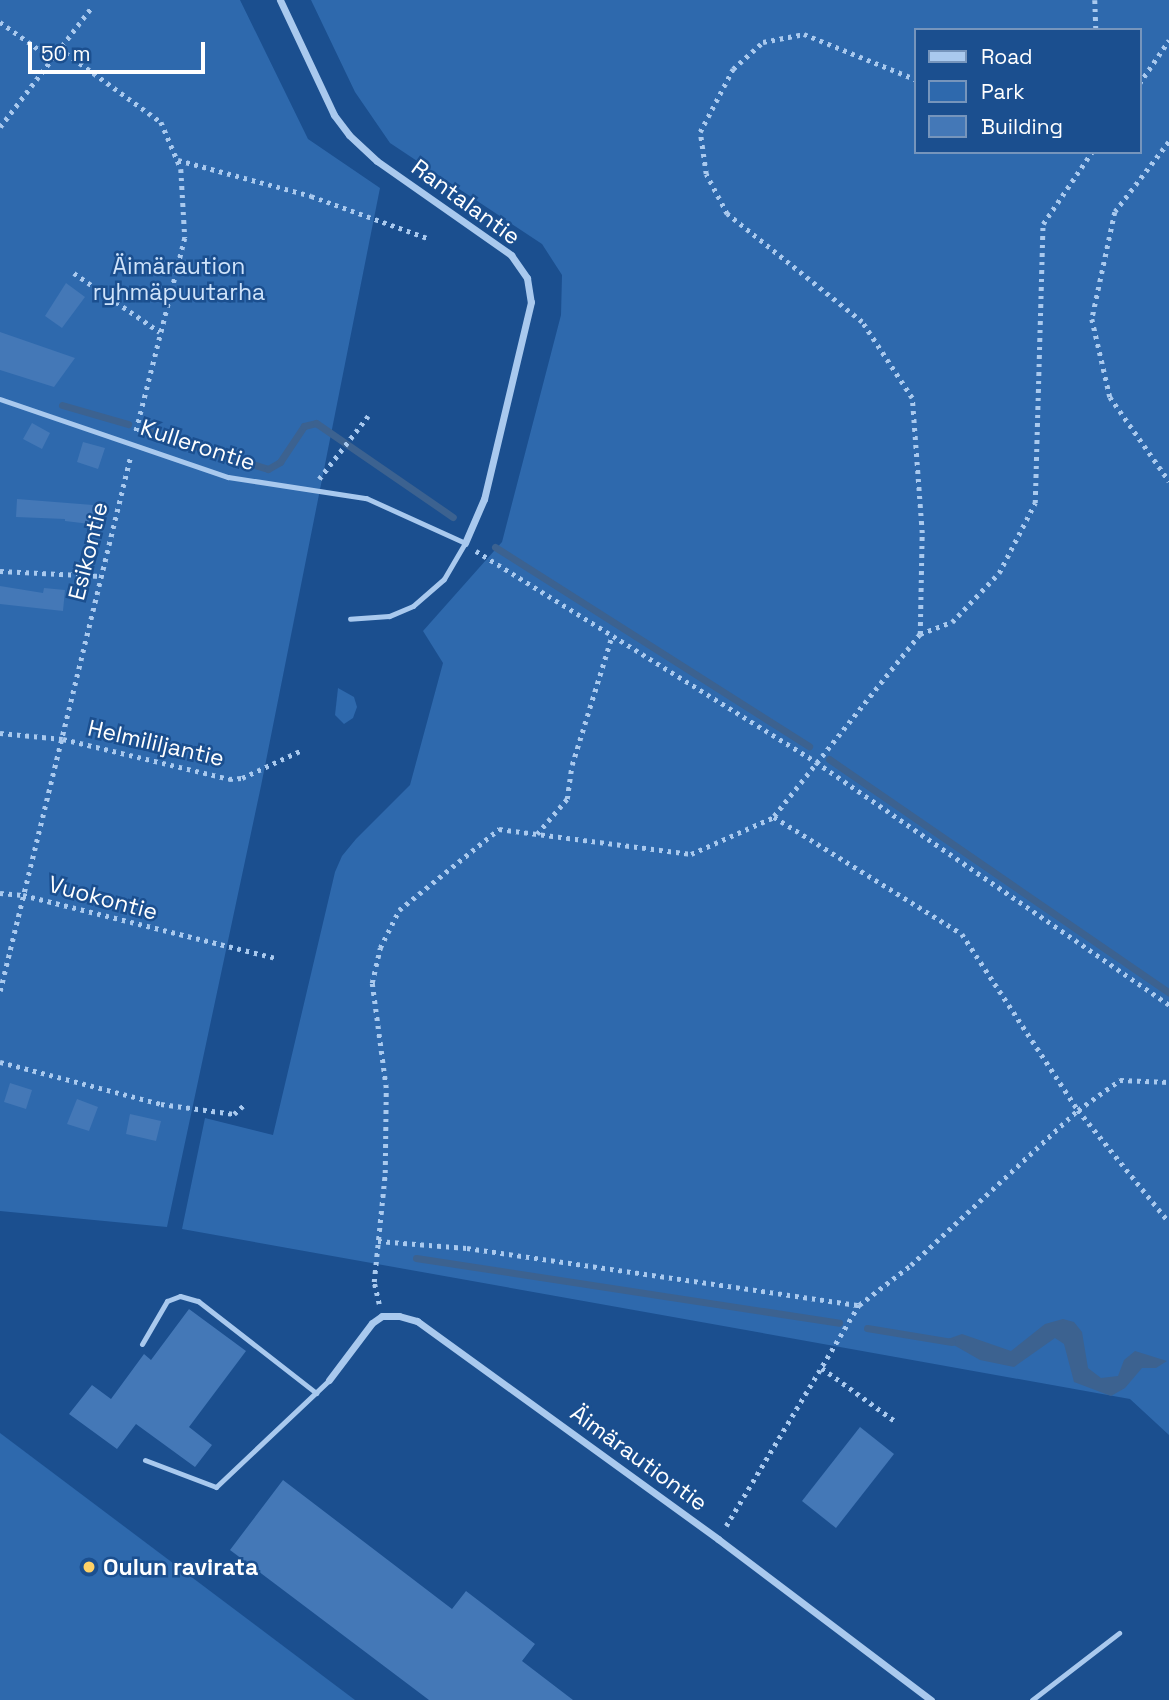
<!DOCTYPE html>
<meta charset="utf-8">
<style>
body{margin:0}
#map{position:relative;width:1169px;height:1700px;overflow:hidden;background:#1b4f8f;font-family:"Space Grotesk",sans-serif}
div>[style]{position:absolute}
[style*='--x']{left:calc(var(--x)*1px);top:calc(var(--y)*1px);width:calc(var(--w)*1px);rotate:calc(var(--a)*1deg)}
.green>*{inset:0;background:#2e69ad}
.water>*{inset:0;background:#3c6290}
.stream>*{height:7px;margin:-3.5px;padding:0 3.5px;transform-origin:3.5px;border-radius:3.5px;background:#3c6290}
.building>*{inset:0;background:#4478b7}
.path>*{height:4.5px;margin-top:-2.25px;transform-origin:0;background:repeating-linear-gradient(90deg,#a9c9ee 0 3.5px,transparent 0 8.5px)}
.service>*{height:5px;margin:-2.5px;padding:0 2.5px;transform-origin:2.5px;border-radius:2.5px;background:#a9c9ee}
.minor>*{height:7px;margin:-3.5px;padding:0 3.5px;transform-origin:3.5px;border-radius:3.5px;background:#a9c9ee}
.dots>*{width:19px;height:19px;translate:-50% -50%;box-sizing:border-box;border:4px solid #1b4f8f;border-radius:50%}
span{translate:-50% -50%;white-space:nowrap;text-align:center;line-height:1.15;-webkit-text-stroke:5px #1b4f8f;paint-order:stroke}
.street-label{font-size:23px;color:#fff}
.park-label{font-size:23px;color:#cfe3fa}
.poi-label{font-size:23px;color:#fff;font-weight:700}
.left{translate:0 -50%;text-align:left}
.legend{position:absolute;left:914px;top:28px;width:228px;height:126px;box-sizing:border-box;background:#1b4f8f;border:2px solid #7695bc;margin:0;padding:9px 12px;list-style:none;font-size:21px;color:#fff}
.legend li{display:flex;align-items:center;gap:14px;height:35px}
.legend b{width:35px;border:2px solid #7695bc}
.scale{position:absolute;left:28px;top:42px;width:177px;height:32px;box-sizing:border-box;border:4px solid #fff;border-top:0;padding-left:9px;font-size:21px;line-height:24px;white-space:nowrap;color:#fff;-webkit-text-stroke:5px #1b4f8f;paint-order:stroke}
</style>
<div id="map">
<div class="green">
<div style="clip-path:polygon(0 0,240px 0,308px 139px,380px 188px,261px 786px,167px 1227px,0 1211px)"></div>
<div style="clip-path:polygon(evenodd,311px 0,1169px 0,1169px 1435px,1130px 1399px,182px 1229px,205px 1118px,273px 1135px,335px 872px,342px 856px,356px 839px,410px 785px,443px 663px,423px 631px,502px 542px,561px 315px,562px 275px,542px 244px,390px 143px,355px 92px,311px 0,915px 30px,1139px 30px,1139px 152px,915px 152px,915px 30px)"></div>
<div style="clip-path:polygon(338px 688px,354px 697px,357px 707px,353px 718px,344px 724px,335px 715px)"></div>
<div style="clip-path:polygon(0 1433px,355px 1700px,0 1700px)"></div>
</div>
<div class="water">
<div style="clip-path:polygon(1063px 1319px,1074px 1322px,1082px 1332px,1088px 1368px,1101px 1378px,1118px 1376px,1124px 1360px,1135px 1351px,1167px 1361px,1156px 1368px,1142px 1368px,1125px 1388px,1111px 1396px,1074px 1382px,1064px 1344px,1055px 1338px,1014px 1367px,980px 1360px,945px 1340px,962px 1334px,1011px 1351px,1045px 1324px)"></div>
</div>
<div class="stream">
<div style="--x:62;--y:405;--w:69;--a:16.1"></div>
<div style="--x:147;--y:431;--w:10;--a:17"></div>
<div style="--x:178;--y:441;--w:94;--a:17.3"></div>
<div style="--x:268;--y:469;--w:14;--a:-30"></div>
<div style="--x:280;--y:462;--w:43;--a:-56.3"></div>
<div style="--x:304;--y:426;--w:12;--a:-14"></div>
<div style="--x:316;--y:423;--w:166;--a:34.5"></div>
<div style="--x:495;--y:547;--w:372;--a:32.4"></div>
<div style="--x:829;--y:759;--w:413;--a:34.5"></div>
<div style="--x:416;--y:1258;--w:428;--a:8.7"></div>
<div style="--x:867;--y:1328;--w:86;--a:9.4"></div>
</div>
<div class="building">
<div style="clip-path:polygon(66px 283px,85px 297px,62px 328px,45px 316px)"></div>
<div style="clip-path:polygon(0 332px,75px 358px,54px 387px,0 370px)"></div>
<div style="clip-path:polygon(32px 423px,50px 433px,42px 449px,23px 439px)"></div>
<div style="clip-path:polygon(83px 442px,105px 448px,98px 469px,77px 462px)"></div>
<div style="clip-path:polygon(17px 499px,93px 505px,92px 520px,90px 524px,65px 521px,65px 519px,16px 517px)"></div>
<div style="clip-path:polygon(0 586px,43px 593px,44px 588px,65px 590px,63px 611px,0 604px)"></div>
<div style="clip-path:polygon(10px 1083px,32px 1090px,26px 1109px,4px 1102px)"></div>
<div style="clip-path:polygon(77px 1099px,98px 1107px,89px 1131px,67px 1124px)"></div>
<div style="clip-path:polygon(130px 1114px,161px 1121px,156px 1141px,126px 1134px)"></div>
<div style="clip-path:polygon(189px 1309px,246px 1351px,189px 1427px,212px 1445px,195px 1467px,136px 1424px,117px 1449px,69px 1414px,92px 1385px,111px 1399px,144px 1354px,151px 1360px)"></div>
<div style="clip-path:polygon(860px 1427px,894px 1454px,836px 1528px,802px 1501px)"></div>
<div style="clip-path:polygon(283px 1480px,452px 1609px,466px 1591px,535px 1644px,522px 1661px,573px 1700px,429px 1700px,230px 1550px)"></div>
</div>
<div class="path">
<div style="--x:1095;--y:0;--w:30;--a:88"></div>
<div style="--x:0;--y:22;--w:62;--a:35.2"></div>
<div style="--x:59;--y:48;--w:126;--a:36"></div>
<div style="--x:161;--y:122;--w:51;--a:66.9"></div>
<div style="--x:181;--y:169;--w:69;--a:86.7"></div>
<div style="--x:185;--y:238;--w:200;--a:104.2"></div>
<div style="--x:1139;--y:84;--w:53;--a:-55.7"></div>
<div style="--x:0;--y:127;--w:150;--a:-52.6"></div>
<div style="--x:1169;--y:142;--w:88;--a:127.6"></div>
<div style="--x:1115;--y:212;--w:109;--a:102.1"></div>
<div style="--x:1092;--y:319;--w:80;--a:77"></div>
<div style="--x:1110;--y:397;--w:103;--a:54.9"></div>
<div style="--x:178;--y:160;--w:138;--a:15.1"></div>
<div style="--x:311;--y:196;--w:127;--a:19.9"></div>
<div style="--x:74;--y:273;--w:104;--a:34.5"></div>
<div style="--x:319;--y:479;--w:80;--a:-52.1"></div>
<div style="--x:476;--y:551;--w:400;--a:31.8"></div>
<div style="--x:816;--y:762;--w:429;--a:34.5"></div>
<div style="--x:0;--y:571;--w:101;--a:2.8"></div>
<div style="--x:920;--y:634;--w:34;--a:-21"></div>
<div style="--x:952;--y:622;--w:68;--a:-46.2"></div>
<div style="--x:999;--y:573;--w:79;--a:-62.8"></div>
<div style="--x:1035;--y:503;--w:279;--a:-88.4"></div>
<div style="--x:1043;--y:224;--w:87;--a:-55.8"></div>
<div style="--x:0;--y:733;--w:63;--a:5.4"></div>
<div style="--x:63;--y:739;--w:171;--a:13.5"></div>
<div style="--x:229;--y:779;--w:13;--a:-4"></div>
<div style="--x:242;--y:778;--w:64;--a:-25"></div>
<div style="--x:774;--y:816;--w:233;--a:-51.3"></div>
<div style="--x:920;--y:634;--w:101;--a:-88.9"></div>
<div style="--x:922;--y:533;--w:135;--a:-94.2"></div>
<div style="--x:912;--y:398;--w:91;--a:-123.3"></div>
<div style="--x:862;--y:322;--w:173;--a:-141.3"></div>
<div style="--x:727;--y:214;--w:45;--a:-117.7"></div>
<div style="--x:706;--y:174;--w:42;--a:-98.1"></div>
<div style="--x:700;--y:132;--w:71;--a:-62.4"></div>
<div style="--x:733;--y:69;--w:40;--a:-42"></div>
<div style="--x:763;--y:42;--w:42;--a:-11"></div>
<div style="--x:804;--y:34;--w:120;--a:22.1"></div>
<div style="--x:537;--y:834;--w:46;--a:-49.4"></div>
<div style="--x:567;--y:799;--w:34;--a:-82"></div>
<div style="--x:572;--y:765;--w:135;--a:-72.8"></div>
<div style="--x:0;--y:893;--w:23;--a:5"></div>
<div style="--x:23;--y:895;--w:260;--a:14"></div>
<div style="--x:0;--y:991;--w:549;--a:-76.29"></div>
<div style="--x:0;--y:1062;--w:166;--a:14.6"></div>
<div style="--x:161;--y:1104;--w:74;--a:7.8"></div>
<div style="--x:234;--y:1114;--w:13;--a:-42"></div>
<div style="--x:378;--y:1241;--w:89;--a:4.5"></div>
<div style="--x:467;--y:1248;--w:396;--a:8.3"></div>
<div style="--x:859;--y:1305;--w:66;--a:-37.6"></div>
<div style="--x:911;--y:1265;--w:228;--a:-42.9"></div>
<div style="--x:1078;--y:1110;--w:52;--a:-35.5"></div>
<div style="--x:1120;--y:1080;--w:49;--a:2.3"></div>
<div style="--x:379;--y:1304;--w:23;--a:-103"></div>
<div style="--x:374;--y:1282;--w:110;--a:-84.2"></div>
<div style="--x:385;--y:1173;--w:85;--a:-89.3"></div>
<div style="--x:386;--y:1088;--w:106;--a:-97.6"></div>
<div style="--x:372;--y:983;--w:36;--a:-77"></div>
<div style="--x:380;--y:948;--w:42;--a:-63.4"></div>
<div style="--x:399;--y:910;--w:129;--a:-39"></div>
<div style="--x:499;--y:829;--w:194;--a:7.4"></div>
<div style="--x:691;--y:854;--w:91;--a:-24"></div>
<div style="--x:774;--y:817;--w:221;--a:31.9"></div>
<div style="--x:962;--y:934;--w:211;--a:56.6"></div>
<div style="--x:1078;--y:1110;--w:144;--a:50.9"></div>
<div style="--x:822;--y:1368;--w:90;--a:36"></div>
<div style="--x:726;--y:1526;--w:258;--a:-59"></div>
</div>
<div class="service">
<div style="--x:0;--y:399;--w:241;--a:18.9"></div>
<div style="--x:228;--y:477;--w:140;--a:8.7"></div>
<div style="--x:366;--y:498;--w:109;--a:24.4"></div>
<div style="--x:465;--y:543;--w:42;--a:120.3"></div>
<div style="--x:444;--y:579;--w:41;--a:138.9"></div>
<div style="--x:413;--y:606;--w:26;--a:157"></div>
<div style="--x:389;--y:616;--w:39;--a:176"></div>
<div style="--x:142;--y:1344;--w:50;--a:-59.8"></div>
<div style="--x:167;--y:1301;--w:14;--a:-21"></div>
<div style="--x:180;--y:1296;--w:19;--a:16"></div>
<div style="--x:198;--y:1301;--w:150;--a:37.9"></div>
<div style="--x:145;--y:1460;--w:76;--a:20.8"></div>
<div style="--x:216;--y:1487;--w:156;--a:-43.4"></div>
<div style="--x:1032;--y:1700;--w:110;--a:-37.6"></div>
</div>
<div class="minor">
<div style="--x:280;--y:0;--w:127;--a:64.8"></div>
<div style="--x:334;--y:115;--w:25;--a:53"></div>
<div style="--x:349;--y:135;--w:38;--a:43"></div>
<div style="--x:377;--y:161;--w:164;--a:35"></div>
<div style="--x:511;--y:255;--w:28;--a:55"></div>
<div style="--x:527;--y:278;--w:24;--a:81"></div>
<div style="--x:531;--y:302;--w:203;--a:103.4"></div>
<div style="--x:484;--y:499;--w:48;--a:113.4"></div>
<div style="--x:329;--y:1380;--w:71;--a:-53"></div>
<div style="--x:372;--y:1323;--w:12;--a:-35"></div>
<div style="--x:382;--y:1316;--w:17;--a:0"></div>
<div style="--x:399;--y:1316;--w:19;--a:16"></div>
<div style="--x:417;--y:1321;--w:372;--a:35.9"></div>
<div style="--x:718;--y:1539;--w:267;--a:37.1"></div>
</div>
<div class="dots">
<div style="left:89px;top:1567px;background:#ffd166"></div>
</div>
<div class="street-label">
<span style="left:466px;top:202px;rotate:36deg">Rantalantie</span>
<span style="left:198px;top:445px;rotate:18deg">Kullerontie</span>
<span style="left:88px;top:551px;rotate:-76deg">Esikontie</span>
<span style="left:156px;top:743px;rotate:13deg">Helmililjantie</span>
<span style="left:103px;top:898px;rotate:15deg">Vuokontie</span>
<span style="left:639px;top:1458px;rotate:36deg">Äimärautiontie</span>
</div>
<div class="park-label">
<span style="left:179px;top:279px">Äimäraution<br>ryhmäpuutarha</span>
</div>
<div class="poi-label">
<span class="left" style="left:103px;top:1567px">Oulun ravirata</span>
</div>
<ul class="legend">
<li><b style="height:9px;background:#a9c9ee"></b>Road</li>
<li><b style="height:19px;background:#2e69ad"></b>Park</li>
<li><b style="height:19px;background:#4478b7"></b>Building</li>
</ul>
<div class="scale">50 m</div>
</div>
